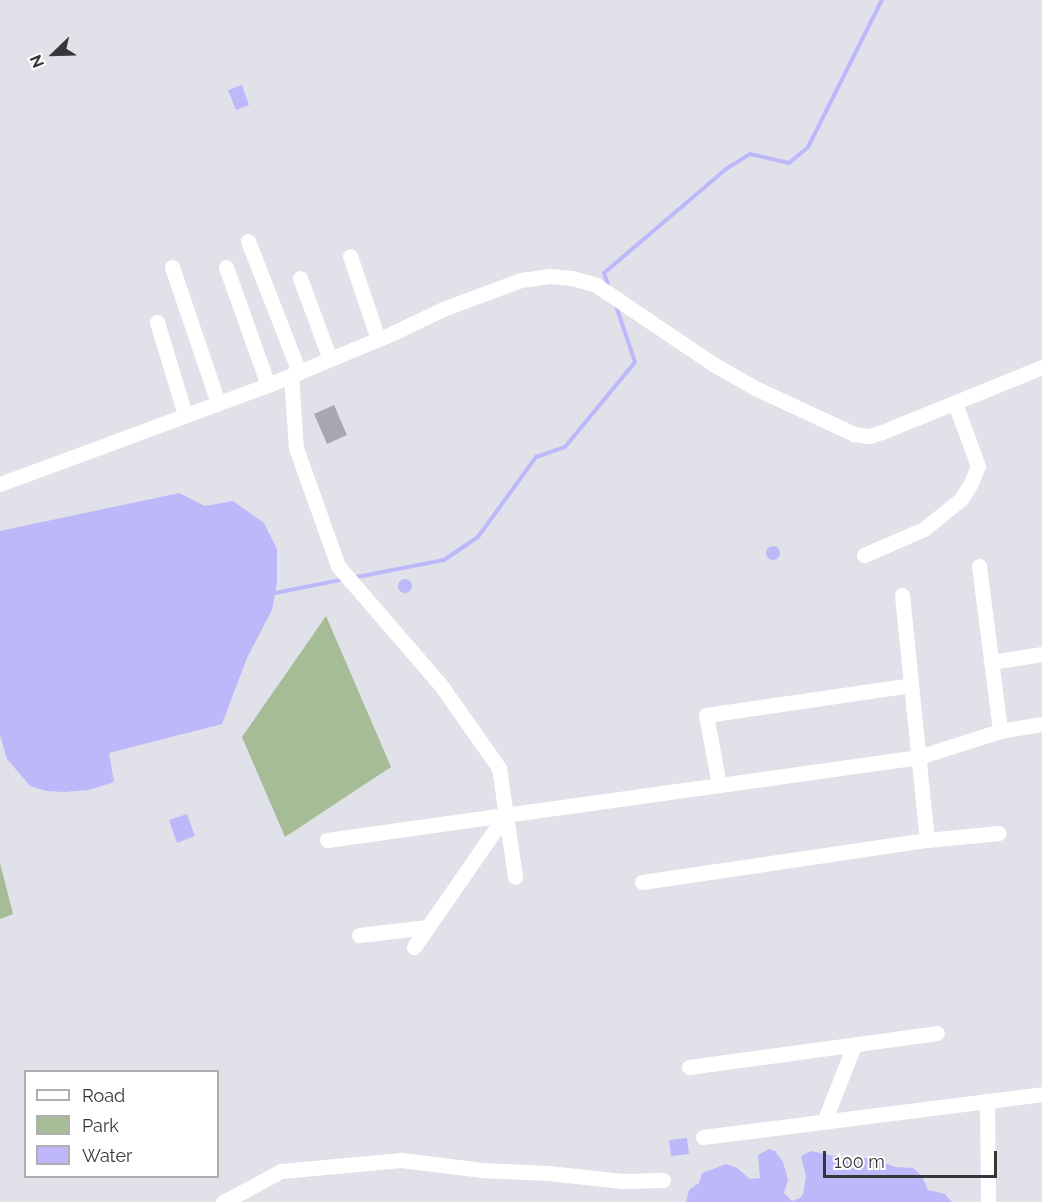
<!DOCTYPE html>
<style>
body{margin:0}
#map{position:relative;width:1042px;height:1202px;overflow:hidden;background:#e1e1ea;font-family:Raleway,sans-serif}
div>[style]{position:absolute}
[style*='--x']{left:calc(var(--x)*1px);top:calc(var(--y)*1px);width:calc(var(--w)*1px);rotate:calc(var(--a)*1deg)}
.green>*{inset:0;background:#a5bc96}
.water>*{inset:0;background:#beb8fa}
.round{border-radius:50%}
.stream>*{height:4px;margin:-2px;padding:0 2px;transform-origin:2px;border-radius:2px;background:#beb8fa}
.building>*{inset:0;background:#a8a7b0}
.minor>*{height:15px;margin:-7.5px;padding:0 7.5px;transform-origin:7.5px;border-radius:7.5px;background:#fff}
span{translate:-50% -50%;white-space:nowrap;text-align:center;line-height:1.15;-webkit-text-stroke:4.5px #fff;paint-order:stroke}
.legend{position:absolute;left:24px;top:1070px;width:195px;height:108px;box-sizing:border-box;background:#fff;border:2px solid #afafb0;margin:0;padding:8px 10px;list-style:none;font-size:18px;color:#37373a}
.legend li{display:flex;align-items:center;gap:12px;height:30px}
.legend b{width:30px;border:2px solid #afafb0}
.north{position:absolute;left:24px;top:24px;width:60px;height:60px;-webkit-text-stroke:4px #fff;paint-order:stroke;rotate:247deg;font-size:16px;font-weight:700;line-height:24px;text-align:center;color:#37373a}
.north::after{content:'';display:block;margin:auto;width:21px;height:27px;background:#37373a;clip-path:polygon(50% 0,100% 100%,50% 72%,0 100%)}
.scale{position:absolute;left:823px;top:1151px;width:174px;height:27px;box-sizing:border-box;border:3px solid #37373a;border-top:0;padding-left:8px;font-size:18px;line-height:21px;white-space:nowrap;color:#37373a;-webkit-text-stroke:4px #fff;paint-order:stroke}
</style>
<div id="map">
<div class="green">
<div style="clip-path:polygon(326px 616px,391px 767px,285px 837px,242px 737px)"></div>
<div style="clip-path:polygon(0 863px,13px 914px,0 919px)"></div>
</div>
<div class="water">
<div style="clip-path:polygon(242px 85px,249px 105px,236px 110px,228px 90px)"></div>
<div style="clip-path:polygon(179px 493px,205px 506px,233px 501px,264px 523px,277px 549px,277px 583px,272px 610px,247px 658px,222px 724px,109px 753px,114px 782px,89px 790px,64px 792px,46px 791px,30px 786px,7px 759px,0 735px,0 531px)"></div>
<div class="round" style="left:766px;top:546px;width:14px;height:14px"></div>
<div class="round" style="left:398px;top:579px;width:14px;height:14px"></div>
<div style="clip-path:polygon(187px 814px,195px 836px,177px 843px,169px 820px)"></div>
<div style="clip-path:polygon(687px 1138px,689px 1154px,671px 1156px,669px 1140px)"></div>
<div style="clip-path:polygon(769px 1149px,775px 1151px,783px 1162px,788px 1180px,784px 1193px,792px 1201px,800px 1198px,803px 1194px,806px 1177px,801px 1156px,811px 1151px,843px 1158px,873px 1158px,895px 1167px,913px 1168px,922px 1176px,928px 1190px,945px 1194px,952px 1202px,686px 1202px,689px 1190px,699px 1183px,702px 1173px,726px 1164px,737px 1168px,750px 1179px,760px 1178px,758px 1155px)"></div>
</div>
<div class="stream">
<div style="--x:609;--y:288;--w:16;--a:-108"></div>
<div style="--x:604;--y:273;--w:160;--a:-40.4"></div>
<div style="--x:726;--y:169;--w:28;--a:-32"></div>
<div style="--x:750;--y:154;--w:40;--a:13"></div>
<div style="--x:789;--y:163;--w:25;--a:-40"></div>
<div style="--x:808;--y:147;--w:165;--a:-63.3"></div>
<div style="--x:352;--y:578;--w:94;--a:-11.1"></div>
<div style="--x:444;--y:560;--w:41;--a:-34.1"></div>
<div style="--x:478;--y:537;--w:99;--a:-54.1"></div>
<div style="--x:536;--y:457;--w:31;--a:-19"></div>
<div style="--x:565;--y:447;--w:110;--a:-50.5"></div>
<div style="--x:635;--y:362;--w:62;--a:-108.7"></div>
<div style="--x:275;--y:593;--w:71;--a:-11.3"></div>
</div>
<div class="building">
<div style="clip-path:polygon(334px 405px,347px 435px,327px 444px,314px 414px)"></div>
</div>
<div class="minor">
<div style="--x:248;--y:241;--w:141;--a:68.7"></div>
<div style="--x:350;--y:256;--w:88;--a:71.4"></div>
<div style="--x:172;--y:267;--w:144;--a:71.3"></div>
<div style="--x:226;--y:267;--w:125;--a:70.4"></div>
<div style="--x:300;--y:278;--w:86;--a:69.7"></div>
<div style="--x:157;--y:322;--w:97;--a:73.2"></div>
<div style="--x:291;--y:375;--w:73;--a:86.1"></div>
<div style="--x:296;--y:448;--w:125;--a:70.4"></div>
<div style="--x:338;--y:566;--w:156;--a:49.2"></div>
<div style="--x:440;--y:684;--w:103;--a:54.9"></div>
<div style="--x:499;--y:768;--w:110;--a:81.6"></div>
<div style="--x:0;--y:484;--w:286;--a:-20.3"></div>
<div style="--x:268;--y:385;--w:135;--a:-22.6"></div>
<div style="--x:393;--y:333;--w:55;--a:-25.6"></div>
<div style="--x:443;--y:309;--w:83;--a:-20.4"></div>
<div style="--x:521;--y:280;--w:28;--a:-8"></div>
<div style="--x:549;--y:276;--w:23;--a:5"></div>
<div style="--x:572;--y:278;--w:25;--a:16"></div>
<div style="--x:596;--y:285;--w:141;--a:34"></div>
<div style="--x:713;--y:364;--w:48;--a:29.7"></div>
<div style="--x:755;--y:388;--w:109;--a:24.9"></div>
<div style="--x:854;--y:434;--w:15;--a:8"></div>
<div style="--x:869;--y:436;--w:14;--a:-17"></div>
<div style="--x:882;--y:432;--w:173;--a:-22.1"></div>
<div style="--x:864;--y:555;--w:65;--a:-23.4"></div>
<div style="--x:924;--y:529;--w:48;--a:-39"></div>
<div style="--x:961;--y:499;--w:19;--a:-58"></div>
<div style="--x:971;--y:483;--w:18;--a:-68"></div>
<div style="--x:978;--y:466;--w:67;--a:-110.1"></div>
<div style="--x:979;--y:566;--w:166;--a:82.7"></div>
<div style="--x:902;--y:595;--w:246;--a:84.2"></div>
<div style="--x:991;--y:662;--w:52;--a:-8.9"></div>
<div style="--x:719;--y:785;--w:71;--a:-100.5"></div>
<div style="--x:706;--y:715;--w:207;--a:-8.3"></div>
<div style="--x:327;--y:840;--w:598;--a:-7.98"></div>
<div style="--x:919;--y:757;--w:85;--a:-17.8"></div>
<div style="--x:1000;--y:731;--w:43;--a:-9.5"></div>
<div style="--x:642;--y:882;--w:288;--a:-8.4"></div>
<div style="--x:927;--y:840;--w:72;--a:-5.6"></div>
<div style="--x:359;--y:935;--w:69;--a:-6.6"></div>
<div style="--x:414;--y:947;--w:162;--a:-55.3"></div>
<div style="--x:689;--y:1067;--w:250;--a:-7.8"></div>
<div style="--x:987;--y:1101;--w:101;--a:89.4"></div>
<div style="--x:824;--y:1122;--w:83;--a:-68.7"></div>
<div style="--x:703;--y:1137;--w:342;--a:-7.2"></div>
<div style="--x:223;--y:1202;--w:66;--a:-28.1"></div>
<div style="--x:281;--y:1171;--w:121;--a:-5.2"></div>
<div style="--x:401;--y:1160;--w:82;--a:7"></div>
<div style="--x:482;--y:1170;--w:66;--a:2.6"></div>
<div style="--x:548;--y:1173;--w:75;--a:6.1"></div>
<div style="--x:623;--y:1181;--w:40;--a:-1.4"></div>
</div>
<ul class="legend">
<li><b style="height:8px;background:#fff"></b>Road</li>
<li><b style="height:16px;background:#a5bc96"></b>Park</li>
<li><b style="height:16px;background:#beb8fa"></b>Water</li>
</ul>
<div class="north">N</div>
<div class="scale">100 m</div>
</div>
